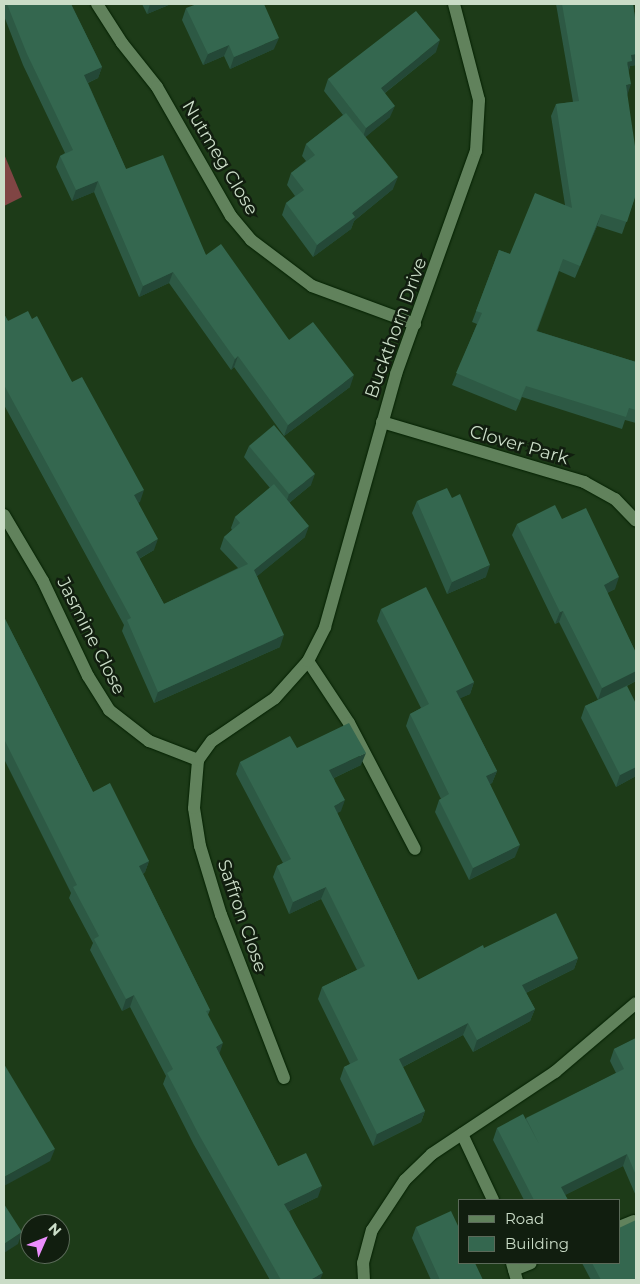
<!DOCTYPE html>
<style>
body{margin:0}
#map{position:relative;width:640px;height:1284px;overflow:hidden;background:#1d3b18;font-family:Montserrat,sans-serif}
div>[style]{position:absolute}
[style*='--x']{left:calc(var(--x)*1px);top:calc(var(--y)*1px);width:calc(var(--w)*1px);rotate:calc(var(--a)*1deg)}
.forest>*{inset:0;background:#804544}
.roads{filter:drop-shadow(0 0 1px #042101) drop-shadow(0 0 1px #042101)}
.service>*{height:12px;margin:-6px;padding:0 6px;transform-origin:6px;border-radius:6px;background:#61825c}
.minor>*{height:12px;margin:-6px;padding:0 6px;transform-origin:6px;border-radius:6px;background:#61825c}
.wall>*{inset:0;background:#2d5944}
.shaded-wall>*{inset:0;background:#244837}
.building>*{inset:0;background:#34674f}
span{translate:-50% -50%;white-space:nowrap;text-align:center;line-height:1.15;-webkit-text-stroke:5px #111e0f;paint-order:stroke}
.street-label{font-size:18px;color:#cadcc7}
.frame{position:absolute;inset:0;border:5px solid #cadcc7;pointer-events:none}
.legend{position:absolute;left:458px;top:1199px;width:162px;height:65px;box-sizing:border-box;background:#111e0f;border:1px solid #5b6a59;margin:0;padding:6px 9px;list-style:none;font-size:15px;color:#cadcc7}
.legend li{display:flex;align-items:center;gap:10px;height:25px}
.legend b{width:25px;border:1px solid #5b6a59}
.north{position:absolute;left:20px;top:1214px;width:50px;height:50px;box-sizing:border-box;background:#111e0f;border:1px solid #5b6a59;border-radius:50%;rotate:46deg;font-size:14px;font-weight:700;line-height:20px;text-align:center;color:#cadcc7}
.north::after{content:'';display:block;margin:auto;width:18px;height:22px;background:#eb8dfc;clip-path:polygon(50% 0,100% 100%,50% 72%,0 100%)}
</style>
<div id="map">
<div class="forest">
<div style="clip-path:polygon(4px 154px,22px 197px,4px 206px)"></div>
</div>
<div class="roads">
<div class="service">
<div style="--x:97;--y:4;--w:46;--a:57.3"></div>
<div style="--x:122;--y:43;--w:56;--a:51.5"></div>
<div style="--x:619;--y:1227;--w:16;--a:-22"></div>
<div style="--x:514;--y:1270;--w:18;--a:-22"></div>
</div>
<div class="minor">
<div style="--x:157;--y:87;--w:149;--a:60.2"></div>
<div style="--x:231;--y:216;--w:31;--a:50"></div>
<div style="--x:251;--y:240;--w:76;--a:37"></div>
<div style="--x:312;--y:286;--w:110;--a:20.3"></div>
<div style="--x:382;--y:422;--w:211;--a:16.5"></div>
<div style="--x:584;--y:482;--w:35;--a:29"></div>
<div style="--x:615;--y:499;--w:30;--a:46"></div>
<div style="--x:4;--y:515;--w:77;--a:59.4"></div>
<div style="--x:43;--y:581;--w:105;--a:64.7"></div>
<div style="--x:88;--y:676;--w:40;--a:58"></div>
<div style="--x:109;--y:710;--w:51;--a:37.8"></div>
<div style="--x:149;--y:741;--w:53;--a:21.2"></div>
<div style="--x:308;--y:661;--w:74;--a:56.5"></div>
<div style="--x:349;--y:723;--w:142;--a:62.4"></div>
<div style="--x:284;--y:1078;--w:175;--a:-111.1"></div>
<div style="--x:221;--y:915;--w:72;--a:-106.9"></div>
<div style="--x:200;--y:846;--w:38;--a:-99"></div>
<div style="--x:194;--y:808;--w:48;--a:-85.2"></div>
<div style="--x:198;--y:760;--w:24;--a:-54"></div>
<div style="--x:212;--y:741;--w:76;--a:-34.3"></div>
<div style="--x:275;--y:698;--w:50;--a:-48.3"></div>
<div style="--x:308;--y:661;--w:38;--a:-63"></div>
<div style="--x:325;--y:627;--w:263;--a:-74.3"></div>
<div style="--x:396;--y:374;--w:237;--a:-70.3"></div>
<div style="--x:476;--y:151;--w:51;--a:-86.6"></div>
<div style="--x:479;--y:100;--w:99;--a:-104.6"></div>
<div style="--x:462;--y:1134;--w:73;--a:64.8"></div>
<div style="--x:512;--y:1263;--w:18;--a:74"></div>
<div style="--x:364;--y:1280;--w:17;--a:-93"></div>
<div style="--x:363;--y:1263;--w:34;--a:-75"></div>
<div style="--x:372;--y:1230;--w:60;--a:-56.6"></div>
<div style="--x:405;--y:1180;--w:37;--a:-44"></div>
<div style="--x:432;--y:1154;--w:148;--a:-33.7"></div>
<div style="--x:555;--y:1072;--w:106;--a:-40.4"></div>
</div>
</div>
<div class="wall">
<div style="clip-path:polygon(4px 4px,71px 4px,102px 67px,98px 78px,88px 83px,126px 169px,206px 255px,289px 340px,350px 387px,284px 436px,234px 367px,231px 370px,169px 283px,139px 297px,94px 192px,72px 201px,56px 167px,60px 156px,65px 153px,23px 65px,4px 16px)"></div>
<div style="clip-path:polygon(142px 4px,171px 4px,147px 14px)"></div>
<div style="clip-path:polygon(556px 4px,633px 4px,636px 25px,636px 65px,630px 66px,629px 70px,627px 95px,636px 194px,622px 234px,597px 226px,575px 278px,559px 271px,537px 331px,636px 362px,636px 423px,625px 420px,622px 429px,522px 397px,516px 411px,452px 385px,477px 324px,472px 322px,499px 250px,510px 254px,565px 205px,551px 116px,556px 104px,573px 102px)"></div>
<div style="clip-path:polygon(186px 8px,274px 49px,230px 69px,224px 56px,203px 65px,182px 20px)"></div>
<div style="clip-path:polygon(436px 52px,385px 93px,390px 117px,365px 137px,393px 189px,354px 221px,351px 229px,313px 257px,282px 215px,286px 203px,295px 196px,287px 185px,291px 173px,306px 161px,302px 156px,306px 144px,343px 115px,324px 91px,328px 79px)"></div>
<div style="clip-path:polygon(4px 314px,8px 321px,32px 319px,72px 382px,140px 502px,138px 502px,154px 550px,139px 559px,164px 604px,238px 568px,220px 549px,224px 537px,232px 530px,231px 528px,235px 517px,270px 488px,244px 457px,249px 446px,311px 485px,289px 503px,305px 537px,257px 576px,280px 647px,154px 703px,122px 631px,124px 625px,4px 405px)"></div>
<div style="clip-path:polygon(417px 501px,486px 577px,447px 594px,412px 513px)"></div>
<div style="clip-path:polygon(562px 519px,615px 589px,607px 593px,636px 653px,636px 681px,627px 686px,636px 704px,636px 776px,616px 787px,581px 718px,585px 706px,598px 700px,559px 622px,555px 624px,512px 535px,517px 524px)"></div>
<div style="clip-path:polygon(381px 609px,474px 682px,470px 694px,460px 698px,497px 771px,492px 783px,490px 784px,515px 857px,469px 880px,435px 812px,439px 800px,441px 799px,406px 726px,410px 714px,421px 708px,377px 621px)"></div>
<div style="clip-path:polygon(4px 617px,93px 792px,149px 861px,145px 872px,143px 874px,210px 1010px,208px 1015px,219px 1054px,278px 1166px,318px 1197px,289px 1211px,320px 1280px,270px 1280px,194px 1145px,163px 1084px,166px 1076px,130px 1007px,122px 1011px,90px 950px,93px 943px,69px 898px,71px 893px,4px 759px)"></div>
<div style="clip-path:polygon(297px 748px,361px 765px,334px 778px,341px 811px,337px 813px,418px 980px,484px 948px,578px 958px,574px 969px,526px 993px,535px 1009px,530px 1021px,473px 1052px,463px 1035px,403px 1067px,425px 1111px,421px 1122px,373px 1146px,340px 1079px,344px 1067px,350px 1064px,318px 999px,322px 987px,357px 970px,321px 899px,289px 914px,273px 877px,277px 866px,283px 863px,236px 774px,240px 762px)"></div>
<div style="clip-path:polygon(636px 1038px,636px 1196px,623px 1166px,565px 1195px,568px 1200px,524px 1200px,493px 1140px,497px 1128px,526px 1119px,616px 1073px,610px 1061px,614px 1049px)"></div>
<div style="clip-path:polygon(416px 1227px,483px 1280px,431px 1280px,412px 1238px)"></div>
<div style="clip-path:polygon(582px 1263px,619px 1263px,636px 1280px,591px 1280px)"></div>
</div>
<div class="shaded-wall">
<div style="clip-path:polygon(150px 4px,171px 4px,147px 14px)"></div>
<div style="clip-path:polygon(279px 38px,274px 49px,230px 69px,234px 57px)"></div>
<div style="clip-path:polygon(440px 40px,436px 52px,377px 99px,381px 88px)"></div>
<div style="clip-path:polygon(229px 45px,224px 56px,203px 65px,208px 54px)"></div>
<div style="clip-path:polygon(636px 54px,636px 65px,630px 66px,628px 73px,623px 74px,631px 55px)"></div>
<div style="clip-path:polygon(102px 67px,98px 78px,80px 86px,84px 75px)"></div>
<div style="clip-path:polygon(631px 84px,627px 96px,626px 85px)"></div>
<div style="clip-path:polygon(395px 106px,390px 117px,362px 140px,366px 128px)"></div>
<div style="clip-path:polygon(398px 177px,393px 189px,354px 221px,351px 229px,313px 257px,317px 245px,352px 213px)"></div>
<div style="clip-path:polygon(98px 181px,94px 192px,72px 201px,76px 190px)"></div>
<div style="clip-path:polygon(601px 214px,597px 226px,575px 278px,580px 266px)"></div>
<div style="clip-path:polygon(173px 272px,169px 283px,139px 297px,143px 286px)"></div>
<div style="clip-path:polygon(238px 356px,234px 367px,231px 370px,235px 359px)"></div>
<div style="clip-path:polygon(354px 375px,350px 387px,284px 436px,288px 425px)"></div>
<div style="clip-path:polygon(315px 474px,311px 485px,285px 506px,289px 494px)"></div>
<div style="clip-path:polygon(144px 490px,140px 502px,130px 507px,134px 495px)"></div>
<div style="clip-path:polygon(309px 526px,305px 537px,250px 582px,254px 570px)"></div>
<div style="clip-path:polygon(158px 539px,154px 550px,131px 563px,136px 552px)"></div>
<div style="clip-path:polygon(490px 565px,486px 577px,447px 594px,452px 582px)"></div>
<div style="clip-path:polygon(619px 577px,615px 589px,599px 597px,604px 585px)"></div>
<div style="clip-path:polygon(563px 611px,559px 622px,555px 624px,560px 612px)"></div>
<div style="clip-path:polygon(284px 635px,280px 647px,154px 703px,158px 692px)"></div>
<div style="clip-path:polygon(636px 671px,636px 681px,598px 700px,602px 688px)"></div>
<div style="clip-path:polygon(474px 682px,470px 694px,452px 702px,456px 691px)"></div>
<div style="clip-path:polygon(366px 753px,361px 765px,325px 782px,329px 770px)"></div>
<div style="clip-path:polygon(636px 767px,636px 776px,616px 787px,620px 775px)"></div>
<div style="clip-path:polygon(497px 771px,492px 783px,482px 788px,486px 776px)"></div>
<div style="clip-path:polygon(345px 800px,341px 811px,329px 817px,334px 806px)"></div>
<div style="clip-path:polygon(520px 845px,515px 857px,469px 880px,473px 868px)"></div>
<div style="clip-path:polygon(149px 861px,145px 872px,135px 878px,139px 866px)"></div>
<div style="clip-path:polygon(326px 887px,321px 899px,289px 914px,293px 902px)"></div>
<div style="clip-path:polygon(578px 958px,574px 969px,517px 997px,522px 985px)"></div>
<div style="clip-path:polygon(134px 995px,130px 1007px,122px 1011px,126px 999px)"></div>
<div style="clip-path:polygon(535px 1009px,530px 1021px,473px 1052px,477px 1040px)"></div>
<div style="clip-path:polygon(468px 1023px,463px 1035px,395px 1071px,399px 1059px)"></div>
<div style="clip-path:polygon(223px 1043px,219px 1055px,216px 1047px)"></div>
<div style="clip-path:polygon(425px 1111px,421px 1122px,373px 1146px,377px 1134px)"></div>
<div style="clip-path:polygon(55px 1149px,50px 1161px,4px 1186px,4px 1177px)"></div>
<div style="clip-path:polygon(627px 1154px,623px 1166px,557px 1199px,561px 1187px)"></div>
<div style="clip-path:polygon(322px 1186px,318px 1197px,280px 1215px,284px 1204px)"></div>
<div style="clip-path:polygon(22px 1232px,18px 1244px,4px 1253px,4px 1244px)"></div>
<div style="clip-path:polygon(323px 1273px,320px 1280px,310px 1280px)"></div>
</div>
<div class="building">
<div style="clip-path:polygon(7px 4px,71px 4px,102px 67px,84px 75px,126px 169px,163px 155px,206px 255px,221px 244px,289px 340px,313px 322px,354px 375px,288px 425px,238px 356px,235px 359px,173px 272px,143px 286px,98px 181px,76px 190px,60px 156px,73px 150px,27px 54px)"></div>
<div style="clip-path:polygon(197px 4px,264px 4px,279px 38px,234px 57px,229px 45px,208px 54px,186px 8px)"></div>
<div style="clip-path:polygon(562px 4px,633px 4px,636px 25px,636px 54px,631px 55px,632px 61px,627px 62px,631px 84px,626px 85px,636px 153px,636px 194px,627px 222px,601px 214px,580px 266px,563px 259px,536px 331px,636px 362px,636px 410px,629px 408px,626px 417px,526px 386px,520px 400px,456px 373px,482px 313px,476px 311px,499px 250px,510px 254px,535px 193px,572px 208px,556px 104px,579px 101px)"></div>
<div style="clip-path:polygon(416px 11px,440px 40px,381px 88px,395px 106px,366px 128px,328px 79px)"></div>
<div style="clip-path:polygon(346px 113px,398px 177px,352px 213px,355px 217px,317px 245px,286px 203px,304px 190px,291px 173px,315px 155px,306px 144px)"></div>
<div style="clip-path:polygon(28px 311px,32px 319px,37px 316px,72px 382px,82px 377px,144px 490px,134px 495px,158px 539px,136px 552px,164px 604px,248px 564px,224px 537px,240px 523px,235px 517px,274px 484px,309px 526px,254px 570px,284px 635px,158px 692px,127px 620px,131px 618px,4px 385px,4px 314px,8px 321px)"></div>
<div style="clip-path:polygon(274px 425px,315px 474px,289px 494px,249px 446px)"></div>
<div style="clip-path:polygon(447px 488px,452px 498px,460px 494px,490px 565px,452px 582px,417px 501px)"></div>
<div style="clip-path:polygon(555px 505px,562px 519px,586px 508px,619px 577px,604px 585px,636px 653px,636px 671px,602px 688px,563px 611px,560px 612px,517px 524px)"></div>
<div style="clip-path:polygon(426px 587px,474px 682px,456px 691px,497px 771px,486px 776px,520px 845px,473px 868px,439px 800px,449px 794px,410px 714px,429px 704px,381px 609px)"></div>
<div style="clip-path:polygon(4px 617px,93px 792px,110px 783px,149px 861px,139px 866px,210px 1010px,206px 1011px,223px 1043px,216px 1047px,278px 1166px,306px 1153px,322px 1186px,284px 1204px,323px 1273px,310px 1280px,281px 1280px,198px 1133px,167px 1073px,173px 1069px,134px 995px,126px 999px,94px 939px,99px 936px,73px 887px,77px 885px,4px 739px)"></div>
<div style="clip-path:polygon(627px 686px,636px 704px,636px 767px,620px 775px,585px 706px)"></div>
<div style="clip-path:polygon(349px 723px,366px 753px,329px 770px,345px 800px,334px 806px,418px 980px,483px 945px,484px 948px,556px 913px,578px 958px,522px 985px,535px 1009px,477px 1040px,468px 1023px,399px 1059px,425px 1111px,377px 1134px,344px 1067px,358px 1060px,322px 987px,365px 966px,326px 887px,293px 902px,277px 866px,291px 859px,240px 762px,290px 736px,297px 748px)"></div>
<div style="clip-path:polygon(636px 1038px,636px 1175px,627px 1154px,561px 1187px,568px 1200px,534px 1200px,497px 1128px,523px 1114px,539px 1144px,526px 1118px,624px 1069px,614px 1049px)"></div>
<div style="clip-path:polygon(4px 1064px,55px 1149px,4px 1177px)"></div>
<div style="clip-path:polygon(4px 1204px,22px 1232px,4px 1244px)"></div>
<div style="clip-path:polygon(451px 1211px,459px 1228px,459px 1263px,475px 1263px,483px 1280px,440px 1280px,416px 1227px)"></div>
<div style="clip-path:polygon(636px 1220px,636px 1280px,601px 1280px,592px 1263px,619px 1263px,619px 1228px)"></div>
</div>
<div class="street-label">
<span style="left:220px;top:158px;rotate:59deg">Nutmeg Close</span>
<span style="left:396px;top:328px;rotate:-70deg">Buckthorn Drive</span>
<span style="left:519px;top:445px;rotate:16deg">Clover Park</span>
<span style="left:91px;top:636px;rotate:63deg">Jasmine Close</span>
<span style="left:242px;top:916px;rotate:71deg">Saffron Close</span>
</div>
<div class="frame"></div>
<ul class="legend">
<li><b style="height:6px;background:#61825c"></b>Road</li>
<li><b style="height:14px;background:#34674f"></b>Building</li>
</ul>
<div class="north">N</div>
</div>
